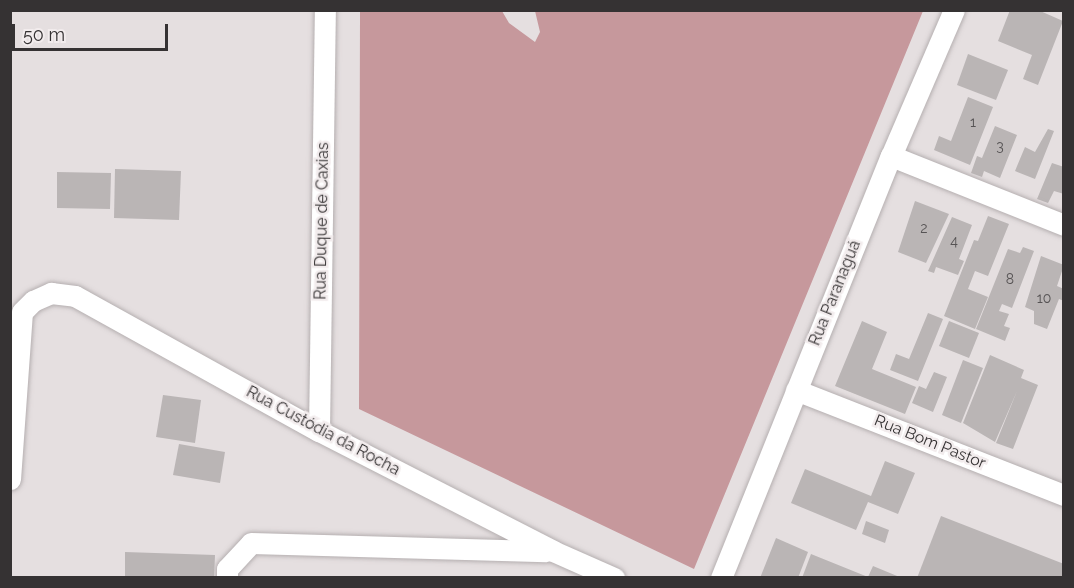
<!DOCTYPE html>
<meta charset="utf-8">
<style>
body{margin:0}
#map{position:relative;width:1074px;height:588px;overflow:hidden;background:#e5dfe0;font-family:Raleway,sans-serif}
div>[style]{position:absolute}
[style*='--x']{left:calc(var(--x)*1px);top:calc(var(--y)*1px);width:calc(var(--w)*1px);rotate:calc(var(--a)*1deg)}
.forest>*{inset:0;background:#c6989c}
.building>*{inset:0;background:#bab5b5}
.roads{filter:drop-shadow(0 0 2px #b5afb0) drop-shadow(0 0 2px #b5afb0)}
.street>*{height:21px;margin:-10.5px;padding:0 10.5px;transform-origin:10.5px;border-radius:10.5px;background:#fff}
span{translate:-50% -50%;white-space:nowrap;text-align:center;line-height:1.15;-webkit-text-stroke:5px #f2eced;paint-order:stroke}
.number-label{font-size:14px;color:#565354}
.number-label span{-webkit-text-stroke-width:0}
.street-label{font-size:16px;color:#353233}
.frame{position:absolute;inset:0;border:12px solid #353233;pointer-events:none}
.scale{position:absolute;left:12px;top:24px;width:156px;height:27px;box-sizing:border-box;border:3px solid #353233;border-top:0;padding-left:8px;font-size:18px;line-height:21px;white-space:nowrap;color:#353233;-webkit-text-stroke:4px #f2eced;paint-order:stroke}
</style>
<div id="map">
<div class="forest">
<div style="clip-path:polygon(360px 11px,502px 11px,509px 23px,535px 42px,540px 32px,535px 11px,923px 11px,694px 569px,359px 409px)"></div>
</div>
<div class="building">
<div style="clip-path:polygon(1010px 10px,1038px 10px,1063px 21px,1038px 85px,1023px 79px,1032px 55px,998px 41px)"></div>
<div style="clip-path:polygon(968px 54px,1008px 70px,996px 100px,957px 85px)"></div>
<div style="clip-path:polygon(968px 97px,993px 107px,970px 165px,934px 150px,939px 136px,951px 141px)"></div>
<div style="clip-path:polygon(995px 126px,1017px 135px,1000px 178px,984px 171px,982px 177px,971px 173px,977px 156px,982px 158px)"></div>
<div style="clip-path:polygon(1048px 129px,1054px 131px,1035px 179px,1015px 171px,1025px 147px,1035px 152px)"></div>
<div style="clip-path:polygon(1052px 163px,1064px 167px,1064px 194px,1054px 191px,1048px 203px,1037px 199px)"></div>
<div style="clip-path:polygon(115px 169px,181px 171px,179px 220px,114px 218px)"></div>
<div style="clip-path:polygon(57px 172px,111px 173px,110px 209px,57px 208px)"></div>
<div style="clip-path:polygon(915px 201px,949px 214px,926px 263px,898px 252px)"></div>
<div style="clip-path:polygon(988px 216px,1009px 224px,988px 276px,975px 271px,968px 289px,988px 297px,975px 329px,944px 316px,974px 240px,978px 241px)"></div>
<div style="clip-path:polygon(952px 217px,972px 225px,959px 259px,964px 261px,958px 275px,936px 267px,934px 273px,928px 271px)"></div>
<div style="clip-path:polygon(1023px 247px,1034px 251px,1012px 308px,1002px 304px,999px 311px,1009px 314px,1004px 326px,1010px 328px,1005px 341px,976px 329px,1008px 249px,1020px 253px)"></div>
<div style="clip-path:polygon(1041px 256px,1064px 265px,1057px 286px,1064px 289px,1064px 301px,1059px 299px,1047px 329px,1034px 324px,1034px 311px,1025px 307px)"></div>
<div style="clip-path:polygon(928px 313px,943px 319px,918px 381px,890px 370px,896px 354px,909px 359px)"></div>
<div style="clip-path:polygon(862px 321px,887px 332px,872px 369px,916px 387px,905px 414px,835px 386px)"></div>
<div style="clip-path:polygon(949px 321px,979px 333px,969px 358px,939px 346px)"></div>
<div style="clip-path:polygon(990px 355px,1024px 370px,1021px 378px,1038px 385px,1013px 449px,996px 443px,1017px 391px,995px 442px,963px 423px)"></div>
<div style="clip-path:polygon(963px 360px,983px 368px,961px 423px,942px 415px)"></div>
<div style="clip-path:polygon(934px 372px,947px 377px,933px 412px,912px 403px,919px 386px,926px 389px)"></div>
<div style="clip-path:polygon(163px 395px,201px 400px,195px 443px,156px 437px)"></div>
<div style="clip-path:polygon(179px 444px,225px 452px,220px 483px,173px 475px)"></div>
<div style="clip-path:polygon(885px 461px,915px 473px,898px 514px,868px 502px,856px 530px,791px 503px,805px 469px,871px 496px)"></div>
<div style="clip-path:polygon(941px 516px,1064px 564px,1064px 578px,917px 578px)"></div>
<div style="clip-path:polygon(866px 521px,889px 530px,885px 543px,862px 534px)"></div>
<div style="clip-path:polygon(776px 538px,808px 552px,798px 578px,760px 578px)"></div>
<div style="clip-path:polygon(125px 552px,215px 555px,214px 578px,125px 578px)"></div>
<div style="clip-path:polygon(811px 554px,868px 577px,873px 566px,902px 578px,802px 578px)"></div>
</div>
<div class="roads">
<div class="street">
<div style="--x:891;--y:156;--w:186;--a:21.7"></div>
<div style="--x:796;--y:390;--w:288;--a:21.4"></div>
<div style="--x:319;--y:431;--w:421;--a:-89.2"></div>
<div style="--x:10;--y:479;--w:167;--a:-85.9"></div>
<div style="--x:22;--y:312;--w:16;--a:-45"></div>
<div style="--x:33;--y:301;--w:20;--a:-24"></div>
<div style="--x:51;--y:293;--w:24;--a:7"></div>
<div style="--x:75;--y:296;--w:279;--a:29"></div>
<div style="--x:319;--y:431;--w:263;--a:27.1"></div>
<div style="--x:553;--y:551;--w:67;--a:23.9"></div>
<div style="--x:227;--y:578;--w:9;--a:-90"></div>
<div style="--x:227;--y:569;--w:35;--a:-47"></div>
<div style="--x:251;--y:543;--w:295;--a:1.6"></div>
<div style="--x:721;--y:578;--w:455;--a:-68.1"></div>
<div style="--x:891;--y:156;--w:159;--a:-66.7"></div>
</div>
</div>
<div class="number-label">
<span style="left:973px;top:122px">1</span>
<span style="left:1000px;top:146px">3</span>
<span style="left:924px;top:228px">2</span>
<span style="left:954px;top:241px">4</span>
<span style="left:1010px;top:279px">8</span>
<span style="left:1044px;top:298px">10</span>
</div>
<div class="street-label">
<span style="left:322px;top:221px;rotate:-89deg">Rua Duque de Caxias</span>
<span style="left:835px;top:293px;rotate:-68deg">Rua Paranaguá</span>
<span style="left:323px;top:431px;rotate:28deg">Rua Custódia da Rocha</span>
<span style="left:930px;top:442px;rotate:22deg">Rua Bom Pastor</span>
</div>
<div class="frame"></div>
<div class="scale">50 m</div>
</div>
